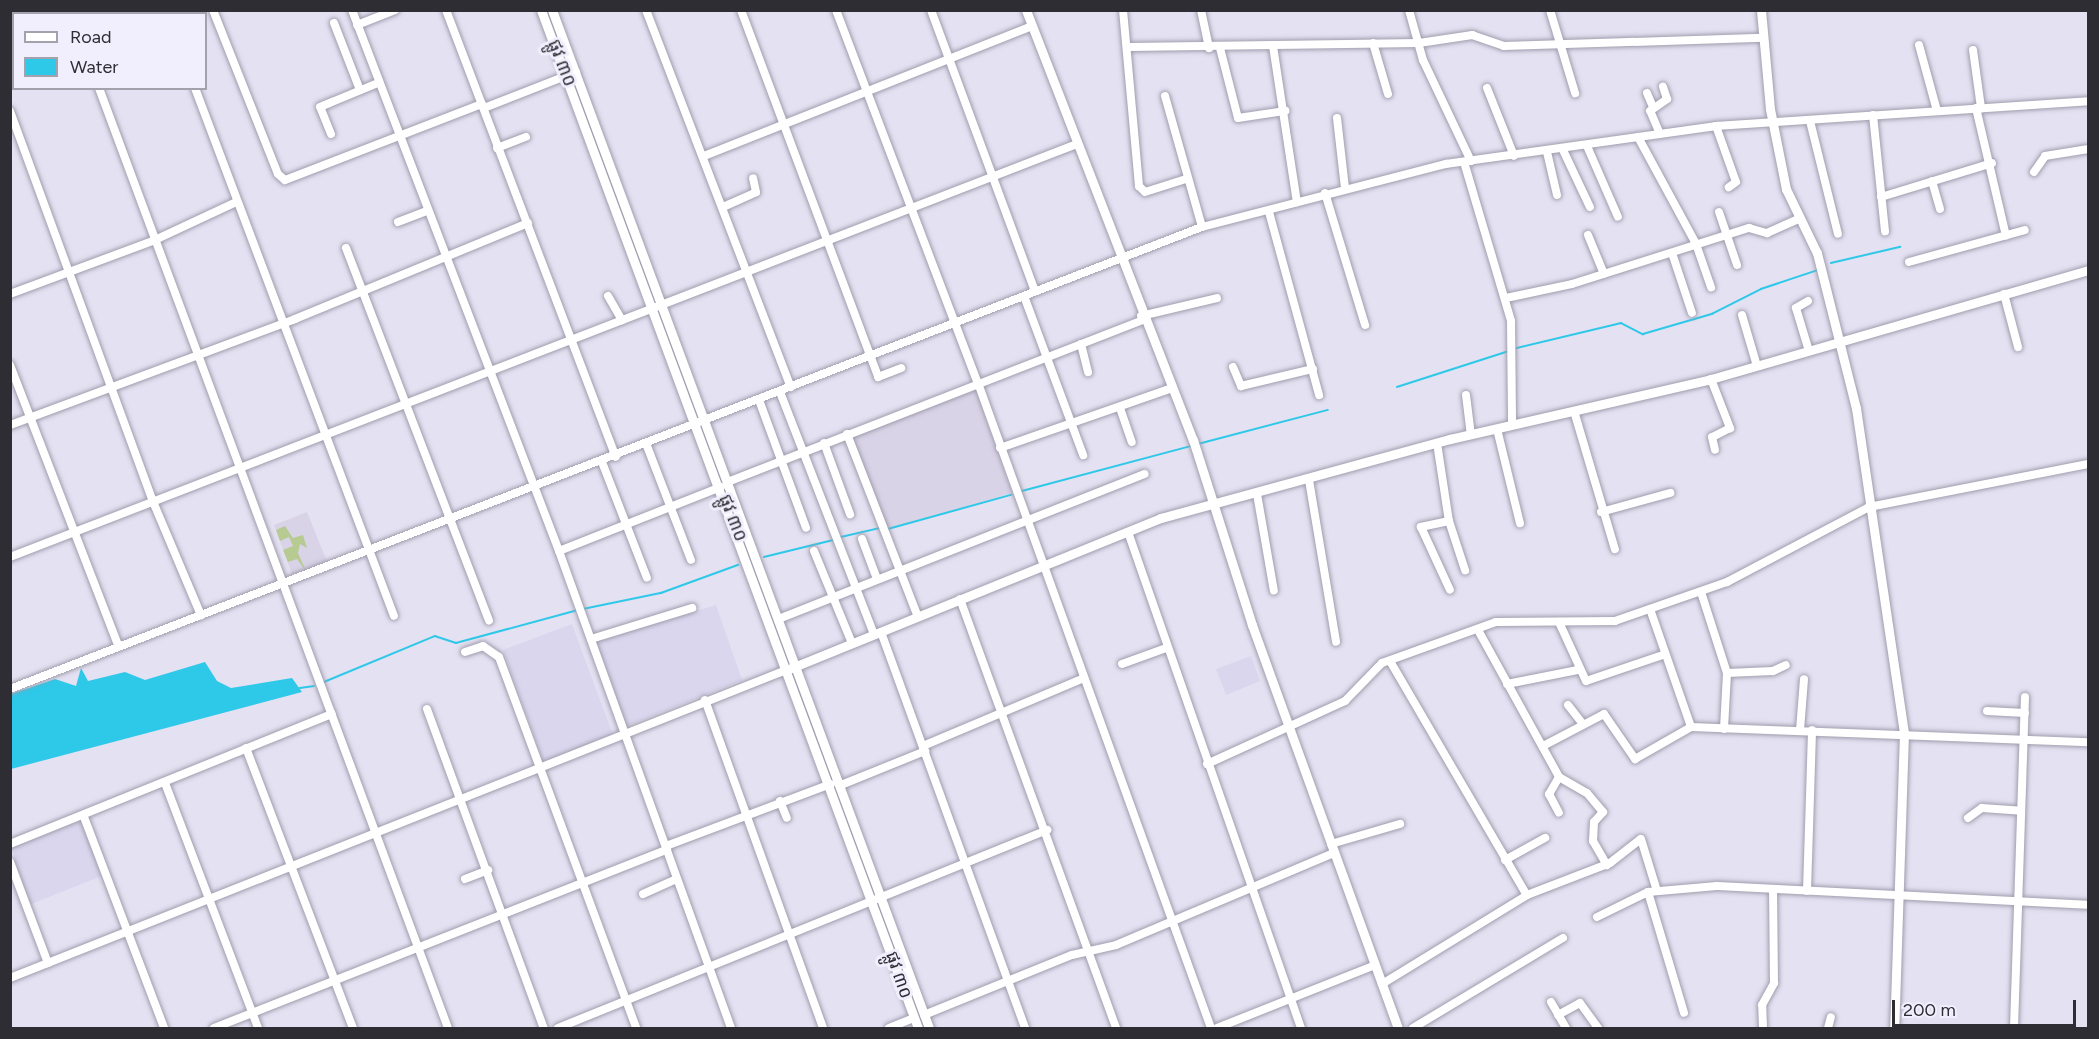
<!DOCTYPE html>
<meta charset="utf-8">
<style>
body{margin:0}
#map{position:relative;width:2099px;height:1039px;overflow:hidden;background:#e4e1f2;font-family:Figtree,"Noto Sans Khmer",sans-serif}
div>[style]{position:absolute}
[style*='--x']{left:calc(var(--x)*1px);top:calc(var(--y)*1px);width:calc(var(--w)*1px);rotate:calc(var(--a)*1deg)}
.commercial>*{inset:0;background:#d9d3e7}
.built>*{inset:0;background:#dad6ee}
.green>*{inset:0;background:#b6ca91}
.water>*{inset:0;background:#2ec8e8}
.stream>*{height:1.5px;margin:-0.75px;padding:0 0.75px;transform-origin:0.75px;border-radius:0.75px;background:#2ec8e8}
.roads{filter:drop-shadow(0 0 2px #a09dad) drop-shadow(0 0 2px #a09dad)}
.minor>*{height:8px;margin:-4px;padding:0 4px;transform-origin:4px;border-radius:4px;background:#fff}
.tertiary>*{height:9px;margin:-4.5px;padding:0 4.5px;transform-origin:4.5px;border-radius:4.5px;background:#fff}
.secondary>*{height:10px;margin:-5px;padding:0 5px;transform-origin:5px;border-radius:5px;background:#fff}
span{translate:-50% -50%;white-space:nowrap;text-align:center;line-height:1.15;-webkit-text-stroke:6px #f1effd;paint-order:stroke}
.street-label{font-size:18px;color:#2e2d33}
.frame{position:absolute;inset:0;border:12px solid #2e2d33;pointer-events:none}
.legend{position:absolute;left:12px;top:12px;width:195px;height:78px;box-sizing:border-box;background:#f1effd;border:2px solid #a3a1ac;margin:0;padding:8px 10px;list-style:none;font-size:18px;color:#2e2d33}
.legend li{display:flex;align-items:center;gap:12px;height:30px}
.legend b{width:30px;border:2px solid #a3a1ac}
.scale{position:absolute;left:1892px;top:1000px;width:184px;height:27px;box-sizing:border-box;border:3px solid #2e2d33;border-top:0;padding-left:8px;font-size:18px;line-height:21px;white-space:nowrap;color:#2e2d33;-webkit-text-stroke:4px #f1effd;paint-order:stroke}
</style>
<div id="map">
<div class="commercial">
<div style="clip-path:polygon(975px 388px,1012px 493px,883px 531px,845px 437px)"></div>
<div style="clip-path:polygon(307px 512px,328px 564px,293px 577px,274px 525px)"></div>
</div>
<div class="built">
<div style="clip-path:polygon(716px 605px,742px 680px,626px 726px,596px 642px)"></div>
<div style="clip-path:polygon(572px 624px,613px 735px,544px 762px,503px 650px)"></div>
<div style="clip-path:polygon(1251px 656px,1260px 681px,1226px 695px,1216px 669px)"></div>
<div style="clip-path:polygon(83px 819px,104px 875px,29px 905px,11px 846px)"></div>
</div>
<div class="green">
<div style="clip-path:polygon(11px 11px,128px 11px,14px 14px,11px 58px)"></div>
<div style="clip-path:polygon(285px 526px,293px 538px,303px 535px,307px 548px,300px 544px,298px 553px,306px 571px,297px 559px,288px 562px,283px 550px,293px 546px,289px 537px,280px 541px,276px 530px)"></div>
</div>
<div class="water">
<div style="clip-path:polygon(205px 662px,217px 681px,231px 688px,292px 678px,302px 692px,11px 769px,11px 694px,55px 679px,76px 686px,81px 668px,88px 681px,125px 672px,145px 680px)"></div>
</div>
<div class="stream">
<div style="--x:1831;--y:263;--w:71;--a:-13.1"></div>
<div style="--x:1513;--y:349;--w:111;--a:-13.5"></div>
<div style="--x:1621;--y:323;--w:25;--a:27"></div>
<div style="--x:1643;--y:334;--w:72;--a:-16.2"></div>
<div style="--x:1712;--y:314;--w:55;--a:-27"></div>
<div style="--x:1761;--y:289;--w:60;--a:-18.4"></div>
<div style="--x:1397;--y:387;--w:118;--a:-17.8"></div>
<div style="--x:1198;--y:444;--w:134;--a:-14.7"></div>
<div style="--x:1022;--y:491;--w:175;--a:-14.9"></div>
<div style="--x:888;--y:529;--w:128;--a:-15.5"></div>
<div style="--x:841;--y:537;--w:40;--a:-13"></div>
<div style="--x:764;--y:557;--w:71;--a:-13.8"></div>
<div style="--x:583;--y:609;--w:80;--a:-11.6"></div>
<div style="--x:661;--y:593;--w:82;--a:-20"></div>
<div style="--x:324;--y:682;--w:120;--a:-22.5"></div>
<div style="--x:435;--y:636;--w:22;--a:18"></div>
<div style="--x:456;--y:643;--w:126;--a:-15.1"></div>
<div style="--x:300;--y:688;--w:14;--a:-8"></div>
</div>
<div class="roads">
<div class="minor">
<div style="--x:165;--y:10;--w:4;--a:76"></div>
<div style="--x:213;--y:10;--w:176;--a:68.4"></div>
<div style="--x:278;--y:174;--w:9;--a:41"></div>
<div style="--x:285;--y:180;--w:211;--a:-21.1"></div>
<div style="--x:352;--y:10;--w:579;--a:69.06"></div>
<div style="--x:559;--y:551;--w:507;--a:70.17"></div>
<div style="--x:446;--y:10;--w:478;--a:69.2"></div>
<div style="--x:646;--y:10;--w:404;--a:69"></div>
<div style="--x:741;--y:10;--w:392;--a:69.5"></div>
<div style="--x:878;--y:377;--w:25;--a:-21"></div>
<div style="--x:836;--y:10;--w:399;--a:69.2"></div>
<div style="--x:978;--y:383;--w:686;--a:70.14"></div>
<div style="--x:931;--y:10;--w:300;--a:69.7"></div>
<div style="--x:1123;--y:10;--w:177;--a:84.8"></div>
<div style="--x:1139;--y:186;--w:8;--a:45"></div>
<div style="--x:1145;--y:192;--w:43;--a:-17.6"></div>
<div style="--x:1201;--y:10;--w:39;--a:78"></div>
<div style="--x:1409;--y:10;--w:52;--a:74.4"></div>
<div style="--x:1423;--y:60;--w:112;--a:64.6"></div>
<div style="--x:1550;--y:10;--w:87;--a:73.2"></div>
<div style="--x:334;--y:23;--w:72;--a:68.8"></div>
<div style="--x:357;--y:25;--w:41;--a:-21.5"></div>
<div style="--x:1373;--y:43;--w:53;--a:73.6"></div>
<div style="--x:1919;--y:45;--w:68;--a:74.7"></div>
<div style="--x:1273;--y:46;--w:158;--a:81.3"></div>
<div style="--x:1129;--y:47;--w:290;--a:-0.8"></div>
<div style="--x:1419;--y:43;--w:54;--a:-8.6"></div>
<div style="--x:1472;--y:35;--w:34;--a:19"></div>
<div style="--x:1504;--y:46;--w:259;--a:-1.8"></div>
<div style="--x:1220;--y:48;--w:72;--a:75.6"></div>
<div style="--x:1238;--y:118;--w:48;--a:-8.5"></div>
<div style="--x:1973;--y:50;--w:59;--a:82.1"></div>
<div style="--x:99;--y:88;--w:1003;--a:69.63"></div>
<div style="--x:195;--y:88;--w:564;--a:69.35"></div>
<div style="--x:1487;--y:88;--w:73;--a:68.3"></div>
<div style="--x:1647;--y:93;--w:15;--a:67"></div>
<div style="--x:1165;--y:96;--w:136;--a:74.2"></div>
<div style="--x:484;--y:108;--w:99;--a:-21.4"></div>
<div style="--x:1976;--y:108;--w:131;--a:76.8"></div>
<div style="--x:10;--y:111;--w:419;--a:69.9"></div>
<div style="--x:154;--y:504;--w:121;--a:67.1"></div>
<div style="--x:1873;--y:115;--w:117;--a:84.1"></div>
<div style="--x:1337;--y:118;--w:70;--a:83.5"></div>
<div style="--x:1810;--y:121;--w:116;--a:76.1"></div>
<div style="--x:1716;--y:126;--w:59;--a:70.3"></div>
<div style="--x:1736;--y:182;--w:9;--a:144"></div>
<div style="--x:331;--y:134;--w:29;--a:-112"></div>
<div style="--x:320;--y:107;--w:63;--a:-22.5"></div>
<div style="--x:1660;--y:134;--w:25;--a:-113"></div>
<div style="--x:1650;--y:111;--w:21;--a:-35"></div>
<div style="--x:1667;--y:99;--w:13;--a:-108"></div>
<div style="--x:1638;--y:137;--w:122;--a:61.5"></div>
<div style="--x:1696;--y:244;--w:46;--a:70.8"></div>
<div style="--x:1587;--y:146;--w:77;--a:66.4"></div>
<div style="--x:497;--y:148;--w:31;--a:-21"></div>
<div style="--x:1563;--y:150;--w:63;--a:64.7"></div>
<div style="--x:1547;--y:152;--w:44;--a:76.9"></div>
<div style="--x:704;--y:156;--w:353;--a:-21.6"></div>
<div style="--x:1464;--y:162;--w:166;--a:73.5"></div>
<div style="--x:1511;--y:321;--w:104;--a:89.4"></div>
<div style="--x:2034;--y:172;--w:19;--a:-55"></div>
<div style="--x:2045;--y:156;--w:44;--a:-9.2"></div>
<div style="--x:1932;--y:181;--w:29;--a:74"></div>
<div style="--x:1325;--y:193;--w:138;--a:73.1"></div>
<div style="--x:1881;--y:197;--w:116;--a:-17"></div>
<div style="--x:723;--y:207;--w:36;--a:-24"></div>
<div style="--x:756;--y:192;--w:14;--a:-102"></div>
<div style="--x:1269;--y:212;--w:190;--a:74.7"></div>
<div style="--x:1719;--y:212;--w:56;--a:71.2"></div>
<div style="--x:398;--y:222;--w:30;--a:-21"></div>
<div style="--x:1588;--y:235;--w:42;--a:67.7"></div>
<div style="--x:346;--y:248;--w:399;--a:69"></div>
<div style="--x:1672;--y:253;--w:63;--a:71.6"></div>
<div style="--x:1909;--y:262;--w:120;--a:-15.4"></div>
<div style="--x:10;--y:294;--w:155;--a:-20.4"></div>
<div style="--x:155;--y:240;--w:89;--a:-25.1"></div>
<div style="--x:2004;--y:294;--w:55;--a:75.2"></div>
<div style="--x:608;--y:296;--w:28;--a:60"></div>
<div style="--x:1024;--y:296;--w:170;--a:69.6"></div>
<div style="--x:1506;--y:298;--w:67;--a:-12"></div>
<div style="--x:1572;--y:284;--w:186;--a:-17.6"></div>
<div style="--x:1749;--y:228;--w:19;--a:16"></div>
<div style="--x:1767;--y:233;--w:35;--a:-24"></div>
<div style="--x:1808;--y:301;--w:14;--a:150"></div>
<div style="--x:1796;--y:308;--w:45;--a:73.2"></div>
<div style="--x:1742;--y:315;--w:53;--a:73.6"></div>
<div style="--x:1141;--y:316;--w:78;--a:-13.3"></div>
<div style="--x:1081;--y:344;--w:29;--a:76"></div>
<div style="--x:10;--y:365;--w:302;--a:68.9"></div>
<div style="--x:1233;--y:367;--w:21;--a:67"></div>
<div style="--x:1241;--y:386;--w:74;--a:-13.3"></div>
<div style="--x:1711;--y:379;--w:53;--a:68.8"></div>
<div style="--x:1730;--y:428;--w:20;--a:153"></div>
<div style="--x:1712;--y:437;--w:13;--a:77"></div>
<div style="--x:780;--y:392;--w:260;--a:68.8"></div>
<div style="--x:1466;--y:395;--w:39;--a:83"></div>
<div style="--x:759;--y:400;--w:136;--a:69.8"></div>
<div style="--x:1120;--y:408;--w:36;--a:71"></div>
<div style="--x:1574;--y:411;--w:144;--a:73.5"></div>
<div style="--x:10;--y:425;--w:304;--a:-20.4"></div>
<div style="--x:295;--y:319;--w:252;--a:-22.4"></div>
<div style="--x:1497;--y:429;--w:97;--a:76.3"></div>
<div style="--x:847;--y:434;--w:196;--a:68.8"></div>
<div style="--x:824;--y:443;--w:76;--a:69.9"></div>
<div style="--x:1437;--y:443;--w:79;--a:81.3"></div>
<div style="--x:1449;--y:521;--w:52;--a:71.9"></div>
<div style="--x:647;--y:446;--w:122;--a:68.9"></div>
<div style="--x:1000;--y:448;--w:182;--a:-19.2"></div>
<div style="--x:602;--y:462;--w:124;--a:68.8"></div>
<div style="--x:1309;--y:480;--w:164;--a:80.5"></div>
<div style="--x:730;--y:481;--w:443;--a:-21.3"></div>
<div style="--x:1257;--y:494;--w:98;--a:80.1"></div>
<div style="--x:1601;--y:512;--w:72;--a:-15.4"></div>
<div style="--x:1449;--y:521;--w:29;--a:168"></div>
<div style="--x:1421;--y:527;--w:69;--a:65.3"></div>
<div style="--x:1128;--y:532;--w:525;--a:70.77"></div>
<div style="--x:862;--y:539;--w:43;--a:69.4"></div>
<div style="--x:559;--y:551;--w:174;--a:-21.6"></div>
<div style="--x:814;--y:551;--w:100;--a:67.6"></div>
<div style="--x:10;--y:557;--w:1144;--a:-21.16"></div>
<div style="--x:1701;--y:592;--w:85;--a:72.2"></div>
<div style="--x:1727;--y:673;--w:56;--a:93.1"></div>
<div style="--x:960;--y:599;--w:456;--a:70"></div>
<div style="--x:1650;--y:609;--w:125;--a:70.8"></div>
<div style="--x:781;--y:618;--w:391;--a:-21.6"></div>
<div style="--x:1559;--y:622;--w:65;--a:65.4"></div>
<div style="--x:1586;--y:681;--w:81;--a:-18.7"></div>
<div style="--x:1478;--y:630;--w:168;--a:61.1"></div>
<div style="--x:1559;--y:777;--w:32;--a:30"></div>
<div style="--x:1587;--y:793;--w:25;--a:50"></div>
<div style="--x:1603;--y:812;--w:13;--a:132"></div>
<div style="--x:1594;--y:822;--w:19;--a:93"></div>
<div style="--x:1593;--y:841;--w:28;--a:60"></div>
<div style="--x:881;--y:632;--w:421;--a:70"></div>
<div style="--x:591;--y:639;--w:106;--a:-17.1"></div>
<div style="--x:465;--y:652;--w:19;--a:-18"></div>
<div style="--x:483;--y:646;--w:19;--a:35"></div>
<div style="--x:499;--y:657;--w:395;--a:69.7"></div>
<div style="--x:1390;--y:661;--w:271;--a:59.7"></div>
<div style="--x:1122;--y:664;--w:47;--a:-20"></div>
<div style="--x:1727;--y:673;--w:46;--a:-2.5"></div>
<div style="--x:1773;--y:671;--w:14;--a:-25"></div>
<div style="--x:1507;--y:684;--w:72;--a:-11.2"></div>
<div style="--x:10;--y:689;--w:1278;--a:-21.19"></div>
<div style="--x:1202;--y:227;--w:252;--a:-14.5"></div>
<div style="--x:1446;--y:164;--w:273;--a:-8"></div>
<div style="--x:1716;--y:126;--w:373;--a:-3.8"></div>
<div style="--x:705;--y:700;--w:349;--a:70.2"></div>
<div style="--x:1568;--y:705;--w:24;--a:52"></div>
<div style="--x:427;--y:709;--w:340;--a:69.9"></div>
<div style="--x:1987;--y:711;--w:38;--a:3"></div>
<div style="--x:1800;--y:730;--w:51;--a:-85.5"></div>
<div style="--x:923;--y:746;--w:175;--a:-22.9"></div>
<div style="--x:1543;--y:746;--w:69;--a:-27.7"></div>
<div style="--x:1604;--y:714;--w:55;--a:55.4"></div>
<div style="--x:1635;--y:759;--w:64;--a:-29.7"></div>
<div style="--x:1691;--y:727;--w:397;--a:2.2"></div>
<div style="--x:246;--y:748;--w:300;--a:69.1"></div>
<div style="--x:1207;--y:764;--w:152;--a:-24.5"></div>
<div style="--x:1345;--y:701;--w:53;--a:-45.8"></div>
<div style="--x:1382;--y:663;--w:121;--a:-19.8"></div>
<div style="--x:1496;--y:622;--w:119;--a:-0.5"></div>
<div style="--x:1615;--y:621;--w:119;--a:-19.2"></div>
<div style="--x:1727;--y:582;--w:161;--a:-27.8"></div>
<div style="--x:1869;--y:507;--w:223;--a:-11.1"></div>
<div style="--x:1559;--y:777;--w:20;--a:120"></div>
<div style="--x:1549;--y:794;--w:21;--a:62"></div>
<div style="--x:165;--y:783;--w:262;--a:69.2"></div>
<div style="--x:841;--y:785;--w:91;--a:-22"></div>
<div style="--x:780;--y:801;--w:18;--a:68"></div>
<div style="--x:84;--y:817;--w:226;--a:69.2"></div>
<div style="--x:1968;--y:818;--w:17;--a:-36"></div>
<div style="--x:1982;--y:808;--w:39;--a:4"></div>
<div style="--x:10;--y:844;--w:347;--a:-22"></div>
<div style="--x:1331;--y:844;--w:72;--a:-16.2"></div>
<div style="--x:666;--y:846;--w:176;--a:-20.6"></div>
<div style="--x:1505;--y:860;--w:46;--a:-28.8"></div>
<div style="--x:10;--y:862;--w:108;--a:69.4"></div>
<div style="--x:465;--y:879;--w:25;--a:-21"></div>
<div style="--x:1807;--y:891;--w:161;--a:-88.2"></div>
<div style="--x:1648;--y:892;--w:126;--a:73.4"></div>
<div style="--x:643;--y:894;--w:37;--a:-24"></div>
<div style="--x:1597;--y:917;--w:57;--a:-26.1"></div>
<div style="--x:1648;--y:892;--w:69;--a:-5"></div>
<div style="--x:1717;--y:886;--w:371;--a:2.9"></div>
<div style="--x:10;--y:978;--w:838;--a:-21.64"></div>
<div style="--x:1382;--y:984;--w:170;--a:-31.5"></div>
<div style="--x:1527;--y:895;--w:89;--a:-21.1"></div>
<div style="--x:1610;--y:863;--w:39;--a:-38"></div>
<div style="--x:1641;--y:839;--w:54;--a:72.9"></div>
<div style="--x:1551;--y:1002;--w:30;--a:60"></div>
<div style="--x:924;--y:1015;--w:160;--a:-22.1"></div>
<div style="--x:1072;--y:955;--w:45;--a:-12.8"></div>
<div style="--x:1116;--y:945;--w:237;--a:-22.9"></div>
<div style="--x:1558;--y:1015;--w:25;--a:-29"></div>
<div style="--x:1580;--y:1003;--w:31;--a:54"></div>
<div style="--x:214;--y:1028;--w:487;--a:-21.5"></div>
<div style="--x:558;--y:1028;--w:528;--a:-22.04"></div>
<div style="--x:889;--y:1028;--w:27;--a:-22"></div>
<div style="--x:1217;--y:1028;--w:170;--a:-21.7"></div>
<div style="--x:1413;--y:1028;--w:175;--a:-31"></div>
<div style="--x:1763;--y:1028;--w:23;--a:-92"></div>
<div style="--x:1762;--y:1005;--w:25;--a:-61"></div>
<div style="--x:1774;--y:983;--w:93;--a:-90.6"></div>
<div style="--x:1828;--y:1028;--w:11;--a:-75"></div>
<div style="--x:2014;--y:1028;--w:331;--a:-88.1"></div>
</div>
<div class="tertiary">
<div style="--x:541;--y:10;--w:1086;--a:69.68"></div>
<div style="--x:552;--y:10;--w:1086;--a:69.68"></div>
<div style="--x:1026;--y:10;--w:461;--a:68.8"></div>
<div style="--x:1193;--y:440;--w:194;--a:72.3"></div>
<div style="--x:1252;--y:625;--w:429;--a:70.1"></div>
<div style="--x:1761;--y:10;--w:99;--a:84.8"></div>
<div style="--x:1770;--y:109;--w:82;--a:78.7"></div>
<div style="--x:1786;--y:189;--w:71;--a:64.2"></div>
<div style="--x:1817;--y:253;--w:160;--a:75.9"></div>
<div style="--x:1856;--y:408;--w:329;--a:81.6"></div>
<div style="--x:1904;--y:733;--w:295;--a:91.9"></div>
<div style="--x:789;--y:669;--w:401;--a:-22.1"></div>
<div style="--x:1161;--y:518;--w:300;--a:-15.3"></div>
<div style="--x:1450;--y:439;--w:268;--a:-12.9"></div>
<div style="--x:1711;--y:379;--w:392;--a:-16.1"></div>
</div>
<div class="secondary">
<div style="--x:142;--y:14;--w:9;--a:-27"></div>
<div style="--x:10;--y:66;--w:4;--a:-14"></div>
</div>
</div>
<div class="street-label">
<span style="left:562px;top:63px;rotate:69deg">ផ្លូវ ៣០</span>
<span style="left:733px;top:518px;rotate:69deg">ផ្លូវ ៣០</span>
<span style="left:899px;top:975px;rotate:71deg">ផ្លូវ ៣០</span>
</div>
<div class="frame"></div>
<ul class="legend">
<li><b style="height:8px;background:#fff"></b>Road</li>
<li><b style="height:16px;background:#2ec8e8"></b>Water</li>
</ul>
<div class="scale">200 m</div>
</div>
